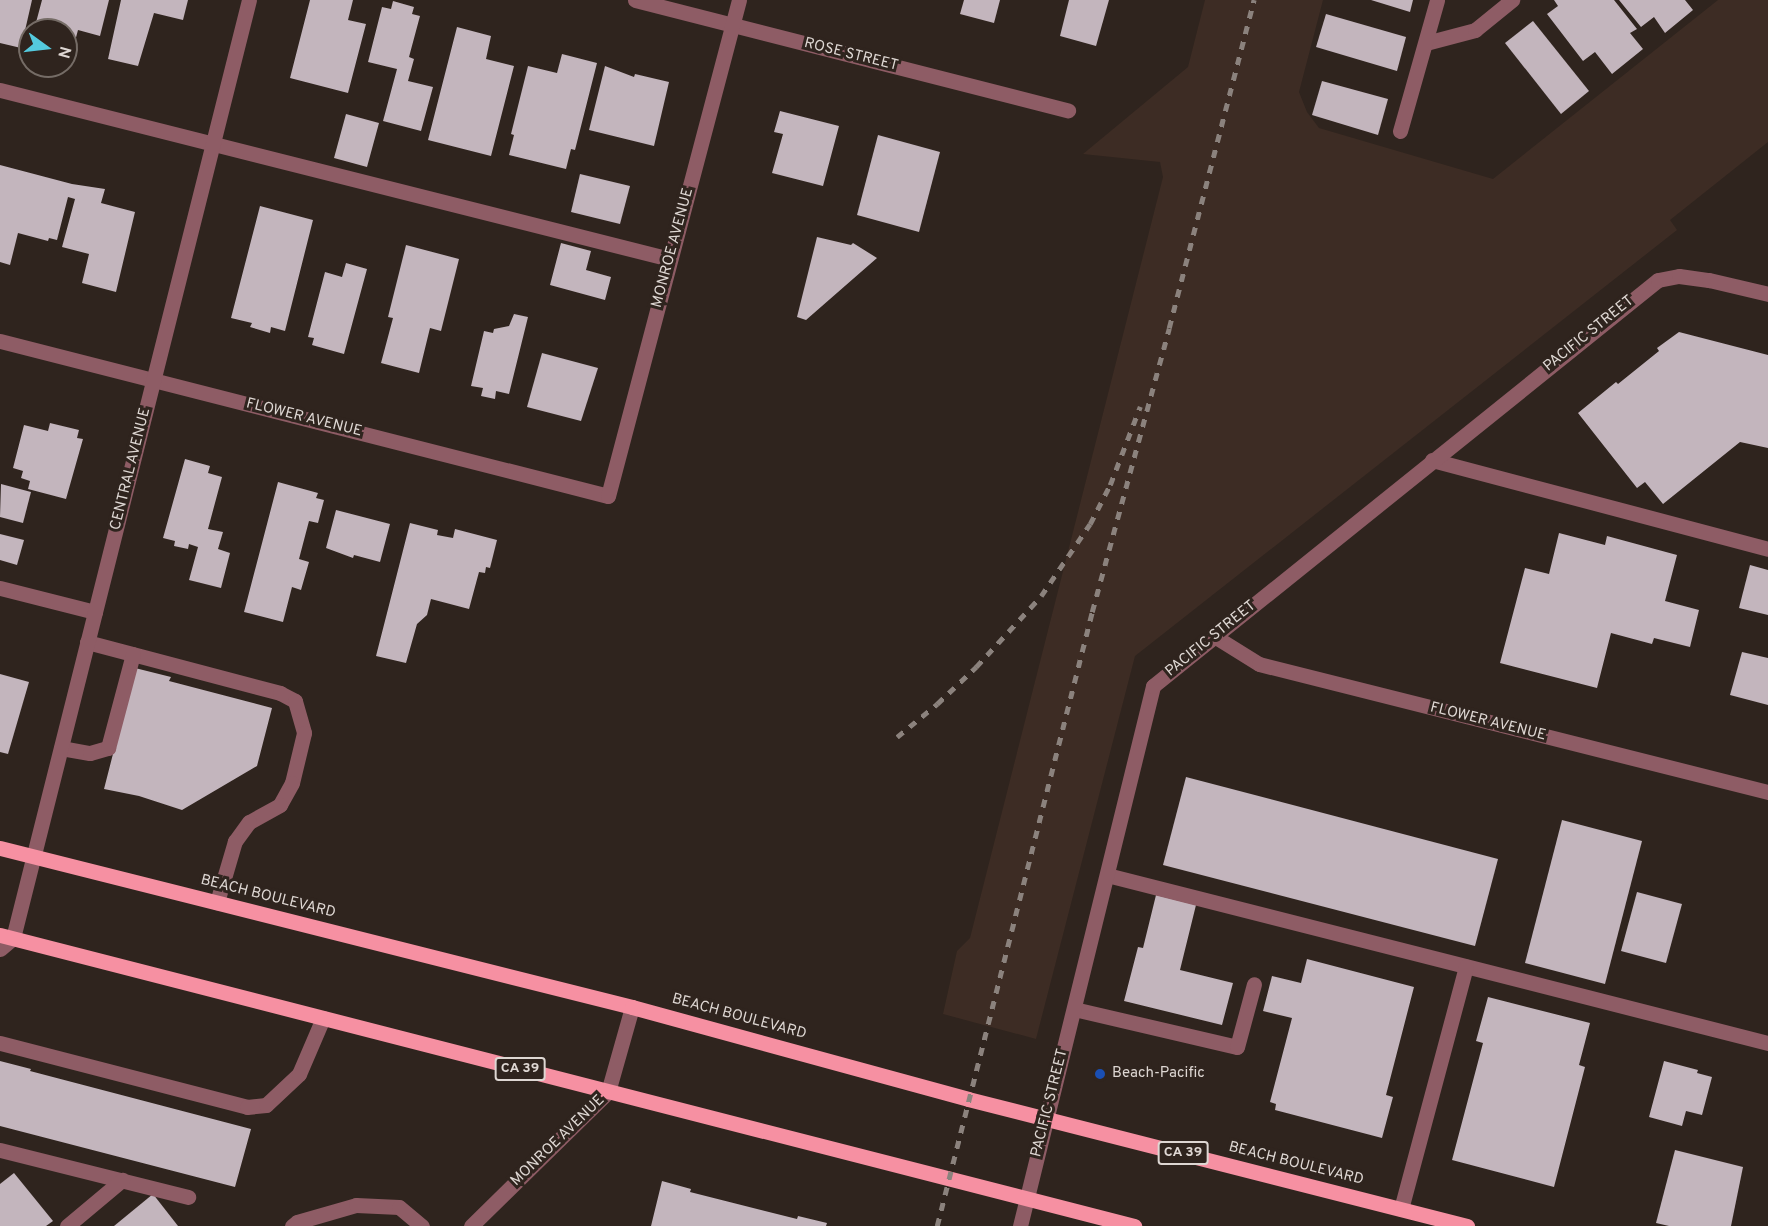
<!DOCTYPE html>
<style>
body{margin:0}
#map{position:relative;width:1768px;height:1226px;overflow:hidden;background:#2f241e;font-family:Overpass,sans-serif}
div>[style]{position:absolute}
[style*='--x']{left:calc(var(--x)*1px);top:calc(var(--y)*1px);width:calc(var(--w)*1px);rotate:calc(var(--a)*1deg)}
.built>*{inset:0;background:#3d2c24}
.building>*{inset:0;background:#c3b5bd}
.minor>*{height:15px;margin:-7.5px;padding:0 7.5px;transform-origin:7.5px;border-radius:7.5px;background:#8e5c65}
.major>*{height:15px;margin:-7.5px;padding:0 7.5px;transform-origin:7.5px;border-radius:7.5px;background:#f690a2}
.rail>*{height:4.5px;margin-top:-2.25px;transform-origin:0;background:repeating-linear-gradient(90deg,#8b827d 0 8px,transparent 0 16px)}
.dots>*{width:16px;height:16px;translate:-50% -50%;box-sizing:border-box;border:3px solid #2f241e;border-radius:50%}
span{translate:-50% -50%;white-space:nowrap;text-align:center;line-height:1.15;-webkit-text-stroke:6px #2f241e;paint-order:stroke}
.shield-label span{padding:2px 4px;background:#2f241e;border:2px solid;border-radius:4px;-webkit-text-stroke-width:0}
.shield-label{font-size:14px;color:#ded7d3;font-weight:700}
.street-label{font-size:15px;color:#ded7d3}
.poi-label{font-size:15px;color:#ded7d3}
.left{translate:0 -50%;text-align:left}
.north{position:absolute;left:18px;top:18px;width:60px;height:60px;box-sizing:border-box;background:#2f241e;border:2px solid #756c66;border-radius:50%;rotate:105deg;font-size:16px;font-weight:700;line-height:24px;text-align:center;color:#ded7d3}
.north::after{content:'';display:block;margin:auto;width:21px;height:27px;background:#54cade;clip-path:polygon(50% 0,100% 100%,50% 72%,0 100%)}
</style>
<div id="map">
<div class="built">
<div style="clip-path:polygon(1205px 0,1323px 0,1299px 92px,1307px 112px,1319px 128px,1493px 179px,1718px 0,1768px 0,1768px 142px,1670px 220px,1677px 230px,1135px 656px,1036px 1039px,943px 1014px,957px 951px,970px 938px,1163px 177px,1160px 162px,1083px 154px,1188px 67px)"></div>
</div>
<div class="building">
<div style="clip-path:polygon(0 0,32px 0,21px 48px,0 43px)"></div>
<div style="clip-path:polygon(42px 0,109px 0,100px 36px,78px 30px,74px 45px,66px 42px,66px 30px,34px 30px)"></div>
<div style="clip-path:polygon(121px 0,188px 0,183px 20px,154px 13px,138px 66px,108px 59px)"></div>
<div style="clip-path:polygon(310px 0,353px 0,348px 20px,366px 24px,348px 93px,290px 78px)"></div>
<div style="clip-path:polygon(964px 0,1000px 0,994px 23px,960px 14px)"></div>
<div style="clip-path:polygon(1069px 0,1109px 0,1096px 46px,1060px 36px)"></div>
<div style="clip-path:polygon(1371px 0,1413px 0,1410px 12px)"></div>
<div style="clip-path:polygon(1554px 0,1614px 0,1637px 29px,1630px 33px,1643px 49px,1612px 74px,1595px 52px,1583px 61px,1547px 14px,1558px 6px)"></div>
<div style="clip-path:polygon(1619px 0,1685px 0,1693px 10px,1665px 33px,1654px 17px,1641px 27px)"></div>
<div style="clip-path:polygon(393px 1px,414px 7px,412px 14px,420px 16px,409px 57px,414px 59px,408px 81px,433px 87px,421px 131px,383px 121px,397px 69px,368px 62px,382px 7px,391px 9px)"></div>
<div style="clip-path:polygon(1326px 14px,1406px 37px,1397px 71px,1316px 47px)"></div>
<div style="clip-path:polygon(1533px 21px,1589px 91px,1561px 114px,1505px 43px)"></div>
<div style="clip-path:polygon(457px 27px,491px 36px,486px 59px,514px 66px,491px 156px,428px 140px)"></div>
<div style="clip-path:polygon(562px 54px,597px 63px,575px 150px,571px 149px,566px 169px,509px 155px,514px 135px,511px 134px,528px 66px,557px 73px)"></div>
<div style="clip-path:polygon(605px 66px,634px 77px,635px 74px,669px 82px,654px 146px,589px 130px)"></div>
<div style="clip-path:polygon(1322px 81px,1388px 99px,1378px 135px,1312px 115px)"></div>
<div style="clip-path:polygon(780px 111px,839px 126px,823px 186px,772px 173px,783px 134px,774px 132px)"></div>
<div style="clip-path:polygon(346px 114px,379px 123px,367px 167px,334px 158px)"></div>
<div style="clip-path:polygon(878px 135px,940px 152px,919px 232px,857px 215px)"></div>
<div style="clip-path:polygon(0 165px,72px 184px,105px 189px,101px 203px,135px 212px,116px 292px,82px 283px,89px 254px,62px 247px,75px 199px,68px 197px,57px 240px,49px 238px,48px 241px,18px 233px,10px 265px,0 262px)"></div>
<div style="clip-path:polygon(580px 174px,630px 186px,620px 224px,571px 212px)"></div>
<div style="clip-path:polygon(260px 206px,313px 220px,285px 331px,271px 327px,270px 333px,250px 327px,252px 323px,231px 318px)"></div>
<div style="clip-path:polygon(817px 237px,851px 245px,853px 243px,877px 258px,806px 320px,797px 317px)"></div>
<div style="clip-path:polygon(561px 243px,591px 251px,586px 270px,611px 277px,605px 300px,550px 285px)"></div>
<div style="clip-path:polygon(406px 245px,459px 259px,441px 331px,430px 328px,419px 373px,381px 363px,393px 318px,388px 317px)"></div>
<div style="clip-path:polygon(346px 263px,367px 269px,344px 354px,312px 345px,314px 338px,308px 337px,325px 272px,342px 277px)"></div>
<div style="clip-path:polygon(514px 314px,528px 317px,509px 394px,496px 391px,495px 399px,481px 396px,483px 388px,471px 386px,484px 331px,493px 333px,494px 329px,509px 326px)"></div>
<div style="clip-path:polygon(1679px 332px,1768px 355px,1768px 448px,1740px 442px,1663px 504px,1645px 482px,1637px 488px,1578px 413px,1616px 382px,1618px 384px,1659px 351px,1657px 348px)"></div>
<div style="clip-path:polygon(542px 353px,598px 368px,581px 421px,527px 407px)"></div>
<div style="clip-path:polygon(50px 423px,79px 430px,77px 438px,83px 439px,66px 499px,28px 489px,30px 481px,21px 478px,23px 471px,13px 468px,24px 425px,48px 431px)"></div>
<div style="clip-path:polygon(185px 459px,210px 466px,208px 473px,222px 477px,208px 529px,223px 532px,218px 549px,230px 553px,221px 588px,189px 580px,198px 547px,189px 544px,188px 549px,174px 546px,175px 541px,163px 538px)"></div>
<div style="clip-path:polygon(278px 482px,318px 493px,316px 498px,324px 500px,318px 523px,309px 521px,299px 559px,309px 562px,301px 590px,292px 587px,283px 622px,244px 612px)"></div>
<div style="clip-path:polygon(1px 484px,31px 492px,23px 523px,0 517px)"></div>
<div style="clip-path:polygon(336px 510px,390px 524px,380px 562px,354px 555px,353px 558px,326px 548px)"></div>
<div style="clip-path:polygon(410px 523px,438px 530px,437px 535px,453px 538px,455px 529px,497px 540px,490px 568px,486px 567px,485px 573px,479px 572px,469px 609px,431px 599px,427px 615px,417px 624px,406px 663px,376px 656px)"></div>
<div style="clip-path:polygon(1559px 533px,1605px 545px,1607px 536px,1677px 555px,1665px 601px,1699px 610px,1690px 647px,1654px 638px,1652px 644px,1611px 633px,1597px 688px,1500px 663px,1525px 568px,1549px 574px)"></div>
<div style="clip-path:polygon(0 534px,24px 540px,17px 565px,0 560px)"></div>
<div style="clip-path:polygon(1750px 565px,1768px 570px,1768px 615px,1739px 608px)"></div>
<div style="clip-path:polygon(1742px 652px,1768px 658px,1768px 705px,1730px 695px)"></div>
<div style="clip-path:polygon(135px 668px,171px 677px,169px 681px,272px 708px,257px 766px,182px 810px,139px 796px,104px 789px)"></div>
<div style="clip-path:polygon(0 674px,29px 682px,8px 754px,0 752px)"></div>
<div style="clip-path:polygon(1186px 777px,1498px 859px,1475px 946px,1163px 865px)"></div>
<div style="clip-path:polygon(1562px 820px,1642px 841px,1605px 984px,1525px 963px)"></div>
<div style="clip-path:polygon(1637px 892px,1682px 904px,1666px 963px,1621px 951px)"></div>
<div style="clip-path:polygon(1156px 895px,1196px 905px,1180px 970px,1233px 983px,1222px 1025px,1124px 1001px,1138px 947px,1143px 948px)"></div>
<div style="clip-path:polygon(1307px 959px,1414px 987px,1386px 1095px,1393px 1097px,1382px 1138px,1275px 1110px,1276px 1104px,1270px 1102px,1292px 1018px,1263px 1011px,1272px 976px,1301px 983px)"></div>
<div style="clip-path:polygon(1488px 997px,1590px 1023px,1579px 1065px,1585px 1067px,1554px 1187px,1452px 1160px,1483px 1043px,1476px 1041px)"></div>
<div style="clip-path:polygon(0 1061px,31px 1069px,30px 1071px,251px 1129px,235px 1187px,0 1126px)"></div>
<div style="clip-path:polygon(1664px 1061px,1698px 1070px,1697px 1073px,1712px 1077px,1702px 1115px,1686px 1111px,1682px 1126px,1649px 1117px)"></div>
<div style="clip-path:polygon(1675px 1150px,1743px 1167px,1731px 1226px,1669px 1226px,1656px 1223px)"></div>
<div style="clip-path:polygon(14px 1173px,53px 1221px,46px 1226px,0 1226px,0 1184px)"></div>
<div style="clip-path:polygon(662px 1181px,691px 1189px,690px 1192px,797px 1219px,798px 1216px,827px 1223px,826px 1226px,651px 1226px)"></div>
<div style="clip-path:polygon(153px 1194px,178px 1226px,114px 1226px)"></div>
</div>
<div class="minor">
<div style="--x:635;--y:0;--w:447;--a:14.3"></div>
<div style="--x:1426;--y:43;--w:51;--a:-14.9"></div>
<div style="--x:1475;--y:30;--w:48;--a:-39"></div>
<div style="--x:0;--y:90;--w:691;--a:14.16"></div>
<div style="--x:1400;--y:131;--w:136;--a:-74.2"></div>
<div style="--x:0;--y:341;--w:627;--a:14.3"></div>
<div style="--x:608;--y:496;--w:513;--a:-75.21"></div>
<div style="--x:1432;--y:460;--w:348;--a:14.8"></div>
<div style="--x:0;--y:588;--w:98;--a:14.2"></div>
<div style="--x:1214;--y:636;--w:53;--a:31.9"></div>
<div style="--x:1259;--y:664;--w:525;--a:14.12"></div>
<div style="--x:87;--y:642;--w:200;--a:14.8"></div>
<div style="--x:280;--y:693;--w:17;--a:28"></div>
<div style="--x:295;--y:701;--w:33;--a:74"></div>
<div style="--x:304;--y:733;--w:51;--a:103.5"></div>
<div style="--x:292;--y:783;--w:25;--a:119"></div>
<div style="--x:280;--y:805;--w:35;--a:151"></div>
<div style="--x:249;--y:822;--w:24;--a:126"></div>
<div style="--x:235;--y:841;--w:64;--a:106.4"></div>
<div style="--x:61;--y:748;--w:29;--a:10"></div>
<div style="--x:90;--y:753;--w:19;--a:-16"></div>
<div style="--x:108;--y:748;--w:97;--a:-75.1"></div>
<div style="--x:1107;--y:875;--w:682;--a:14.26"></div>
<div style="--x:0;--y:949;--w:17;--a:-40"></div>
<div style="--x:13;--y:938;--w:967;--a:-75.88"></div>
<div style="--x:1074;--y:1009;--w:167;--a:13.1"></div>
<div style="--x:1237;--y:1047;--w:65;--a:-74.9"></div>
<div style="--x:0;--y:1043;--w:255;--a:14.5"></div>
<div style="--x:247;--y:1107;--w:19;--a:-6"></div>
<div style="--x:266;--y:1105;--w:45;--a:-43.2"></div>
<div style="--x:299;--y:1074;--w:61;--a:-66.8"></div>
<div style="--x:0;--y:1150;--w:194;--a:14"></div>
<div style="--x:1401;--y:1209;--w:251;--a:-75"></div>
<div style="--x:67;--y:1226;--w:72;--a:-39.9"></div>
<div style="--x:292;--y:1226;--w:6;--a:-39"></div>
<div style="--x:297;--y:1222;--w:61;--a:-16.1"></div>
<div style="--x:356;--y:1205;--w:43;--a:2.7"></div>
<div style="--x:399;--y:1207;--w:30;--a:40"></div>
<div style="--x:471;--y:1226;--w:192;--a:-44.4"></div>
<div style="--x:608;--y:1092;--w:88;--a:-74.2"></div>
<div style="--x:1020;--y:1226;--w:556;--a:-76.16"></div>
<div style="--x:1153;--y:686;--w:648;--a:-38.8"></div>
<div style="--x:1658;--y:280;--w:21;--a:-11"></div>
<div style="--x:1679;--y:276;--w:30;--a:8"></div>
<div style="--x:1709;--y:280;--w:61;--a:13.3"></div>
</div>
<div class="major">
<div style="--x:0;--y:848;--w:652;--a:14.12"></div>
<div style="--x:632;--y:1007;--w:348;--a:15.3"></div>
<div style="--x:968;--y:1099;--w:515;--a:14.28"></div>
<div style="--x:0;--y:935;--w:1171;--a:14.39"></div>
</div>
<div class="rail">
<div style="--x:897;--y:737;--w:52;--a:-39.5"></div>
<div style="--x:937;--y:704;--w:54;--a:-43.5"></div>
<div style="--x:976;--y:667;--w:96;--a:-47.5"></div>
<div style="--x:1041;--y:596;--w:87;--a:-55.8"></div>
<div style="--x:1090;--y:524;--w:44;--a:-62.9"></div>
<div style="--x:1110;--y:485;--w:84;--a:-69"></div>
<div style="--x:937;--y:1226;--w:633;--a:-75.83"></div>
<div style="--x:1092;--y:612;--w:294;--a:-74.8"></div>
<div style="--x:1169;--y:328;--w:339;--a:-75.5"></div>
</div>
<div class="dots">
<div style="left:1100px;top:1074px;background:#1a4fb4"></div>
</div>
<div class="shield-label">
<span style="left:520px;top:1069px">CA 39</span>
<span style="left:1183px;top:1153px">CA 39</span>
</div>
<div class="street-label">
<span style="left:851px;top:55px;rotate:14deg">ROSE STREET</span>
<span style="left:673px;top:248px;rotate:-75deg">MONROE AVENUE</span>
<span style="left:1589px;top:334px;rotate:-39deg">PACIFIC STREET</span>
<span style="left:304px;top:418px;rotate:14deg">FLOWER AVENUE</span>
<span style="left:131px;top:469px;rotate:-76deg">CENTRAL AVENUE</span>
<span style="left:1211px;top:639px;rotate:-39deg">PACIFIC STREET</span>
<span style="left:1488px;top:722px;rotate:14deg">FLOWER AVENUE</span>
<span style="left:268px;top:897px;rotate:14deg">BEACH BOULEVARD</span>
<span style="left:739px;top:1017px;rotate:15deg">BEACH BOULEVARD</span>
<span style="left:1050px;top:1103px;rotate:-76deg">PACIFIC STREET</span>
<span style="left:558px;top:1141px;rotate:-44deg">MONROE AVENUE</span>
<span style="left:1296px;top:1164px;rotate:14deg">BEACH BOULEVARD</span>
</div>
<div class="poi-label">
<span class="left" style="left:1112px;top:1074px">Beach-Pacific</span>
</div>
<div class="north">N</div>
</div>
